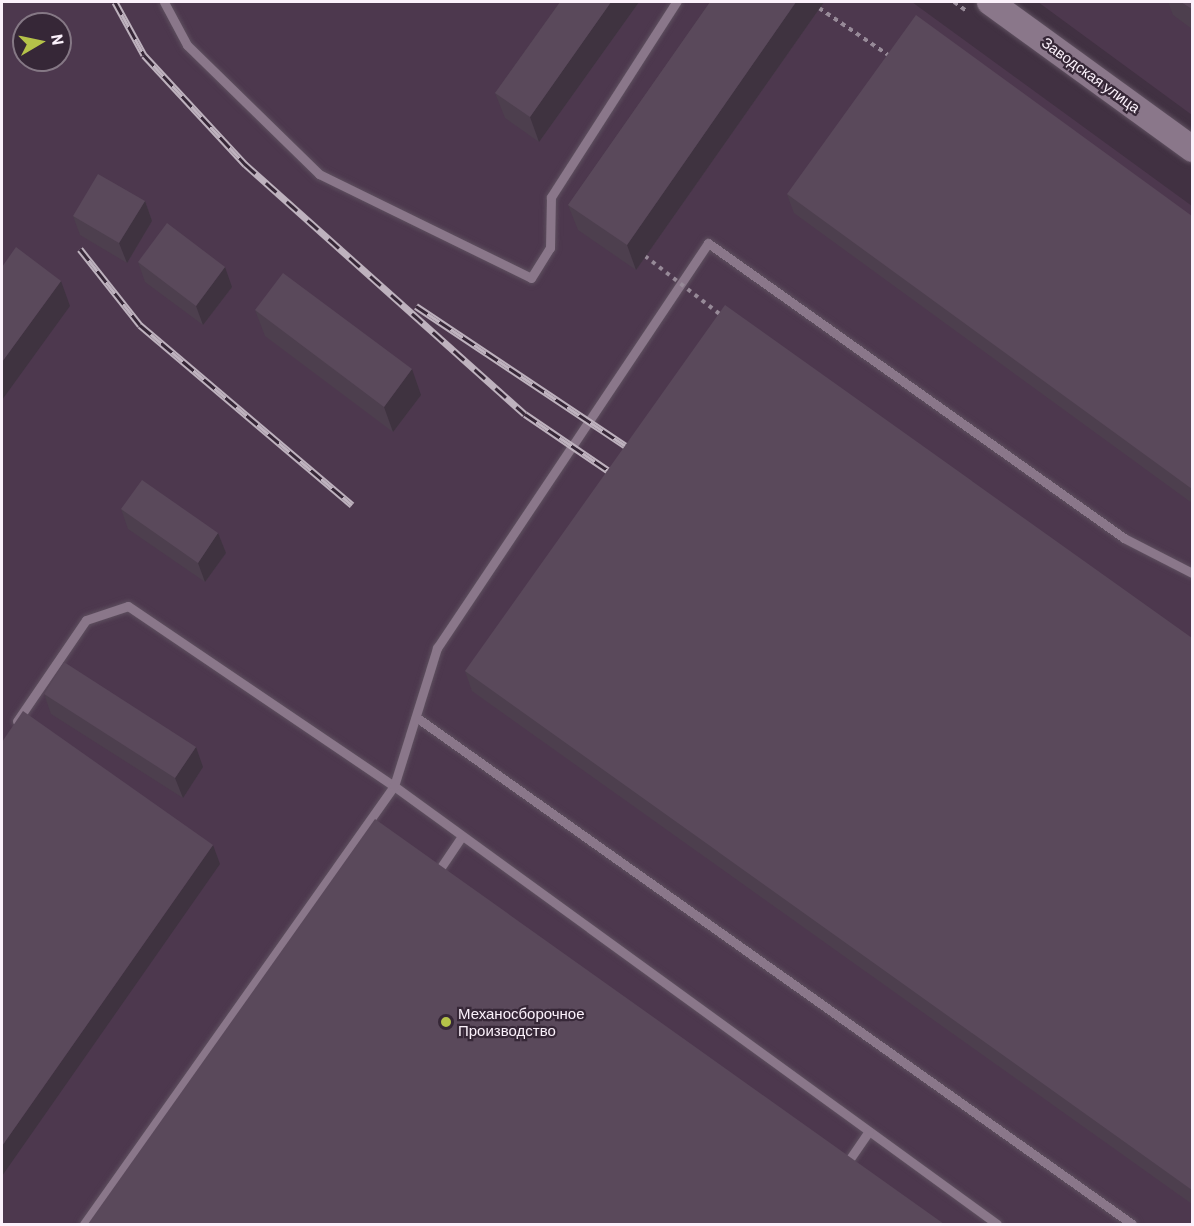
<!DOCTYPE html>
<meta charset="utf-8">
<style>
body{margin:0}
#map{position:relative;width:1194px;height:1226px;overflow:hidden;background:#413142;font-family:Barlow,sans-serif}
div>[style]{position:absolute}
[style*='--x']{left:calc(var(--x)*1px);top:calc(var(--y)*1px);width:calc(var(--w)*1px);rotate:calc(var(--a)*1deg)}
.built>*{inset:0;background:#4d384e}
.path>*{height:4px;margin-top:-2px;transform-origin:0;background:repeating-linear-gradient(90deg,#978a98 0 4.5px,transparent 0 9px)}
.roads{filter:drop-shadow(0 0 2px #5e505f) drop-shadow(0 0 2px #5e505f)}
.lane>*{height:9px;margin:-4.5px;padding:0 4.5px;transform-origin:4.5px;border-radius:4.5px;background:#8a778a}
.secondary>*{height:26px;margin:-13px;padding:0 13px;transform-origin:13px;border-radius:13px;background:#8a778a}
.rail>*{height:7px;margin-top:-3.5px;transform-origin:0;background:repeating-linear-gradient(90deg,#362737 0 14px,#beb2be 0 28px);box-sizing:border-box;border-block:2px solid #beb2be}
.path-bridge>*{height:4px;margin-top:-2px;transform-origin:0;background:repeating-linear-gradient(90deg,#978a98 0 4.5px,transparent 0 9px)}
.wall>*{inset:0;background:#4d3f4e}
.shaded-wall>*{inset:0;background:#3f3340}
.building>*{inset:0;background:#5a495b}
.dots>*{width:16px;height:16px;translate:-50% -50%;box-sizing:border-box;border:3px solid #362737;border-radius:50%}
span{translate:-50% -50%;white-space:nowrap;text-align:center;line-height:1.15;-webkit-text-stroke:4.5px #362737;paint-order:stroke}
.street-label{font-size:15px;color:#fbf1fb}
.poi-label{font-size:15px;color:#fbf1fb}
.left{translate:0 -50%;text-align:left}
.frame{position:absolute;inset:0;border:3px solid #fbf1fb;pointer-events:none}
.north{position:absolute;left:12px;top:12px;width:60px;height:60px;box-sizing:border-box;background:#362737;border:2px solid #857885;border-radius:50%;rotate:81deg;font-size:16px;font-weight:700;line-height:24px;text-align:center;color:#fbf1fb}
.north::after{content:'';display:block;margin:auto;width:21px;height:27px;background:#b5c249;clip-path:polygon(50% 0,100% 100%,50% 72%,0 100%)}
</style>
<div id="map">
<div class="built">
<div style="clip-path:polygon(evenodd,2px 2px,912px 2px,1192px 206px,1192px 1224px,2px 1224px,2px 2px,24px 24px,60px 24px,60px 60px,24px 60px,24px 24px)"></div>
<div style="clip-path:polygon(1038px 2px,1192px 2px,1192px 115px)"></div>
</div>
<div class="path">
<div style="--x:954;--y:2;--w:17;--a:36"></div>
<div style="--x:819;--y:8;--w:87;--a:34.2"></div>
</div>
<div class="roads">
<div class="lane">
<div style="--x:164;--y:2;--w:49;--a:61.9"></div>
<div style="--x:187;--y:45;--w:185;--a:44.3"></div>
<div style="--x:319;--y:174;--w:236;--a:26.1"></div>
<div style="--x:531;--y:278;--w:36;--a:-58"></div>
<div style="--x:550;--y:248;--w:51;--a:-88.9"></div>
<div style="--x:551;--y:197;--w:232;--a:-57.3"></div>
<div style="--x:416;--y:717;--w:877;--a:35.3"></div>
<div style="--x:17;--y:721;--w:122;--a:-55.7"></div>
<div style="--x:86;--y:620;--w:44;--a:-18.4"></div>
<div style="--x:128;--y:606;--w:321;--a:34.1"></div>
<div style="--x:394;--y:786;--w:745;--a:35.99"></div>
<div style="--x:435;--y:876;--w:48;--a:-56"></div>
<div style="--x:845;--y:1166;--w:42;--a:-55.6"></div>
<div style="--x:84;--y:1224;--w:537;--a:-54.71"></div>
<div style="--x:394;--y:786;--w:145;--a:-72.7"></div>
<div style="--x:437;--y:648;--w:487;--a:-56.2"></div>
<div style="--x:708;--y:243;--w:510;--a:35.34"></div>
<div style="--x:1124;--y:538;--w:76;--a:27.2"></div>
</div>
<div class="secondary">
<div style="--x:990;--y:2;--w:250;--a:36"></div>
</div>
</div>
<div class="rail">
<div style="--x:115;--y:2;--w:60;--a:61.3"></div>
<div style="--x:144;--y:55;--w:149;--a:47.2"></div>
<div style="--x:245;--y:164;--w:375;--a:41.8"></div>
<div style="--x:525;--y:414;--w:117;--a:34.2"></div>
<div style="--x:80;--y:249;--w:97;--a:51.7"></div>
<div style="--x:140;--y:325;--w:278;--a:40.3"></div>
<div style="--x:416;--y:306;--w:267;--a:33.7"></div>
</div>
<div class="path-bridge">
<div style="--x:645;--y:256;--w:98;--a:37.9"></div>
</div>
<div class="wall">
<div style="clip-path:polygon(560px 2px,639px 2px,539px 142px,505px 118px,495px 93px)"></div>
<div style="clip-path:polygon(710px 2px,824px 2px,636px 270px,578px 230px,568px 205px)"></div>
<div style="clip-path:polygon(1168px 2px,1192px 2px,1192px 29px,1173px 15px)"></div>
<div style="clip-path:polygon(787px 194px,1192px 216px,1192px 503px,794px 213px)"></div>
<div style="clip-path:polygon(145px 201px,152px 221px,127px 263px,80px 235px,73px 216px)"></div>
<div style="clip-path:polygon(138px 262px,232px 287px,203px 325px,145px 282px)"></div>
<div style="clip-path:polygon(255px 310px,421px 395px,393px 432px,265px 336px)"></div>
<div style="clip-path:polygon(121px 509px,218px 533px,226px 553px,205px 582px,128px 529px)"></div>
<div style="clip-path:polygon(1192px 638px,1192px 1204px,472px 691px,465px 671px)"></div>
<div style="clip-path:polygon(44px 694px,203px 767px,183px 798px,51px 714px)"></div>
</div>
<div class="shaded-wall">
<div style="clip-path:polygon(611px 2px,639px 2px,539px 142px,530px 117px)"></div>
<div style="clip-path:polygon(796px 2px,824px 2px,636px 270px,627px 245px)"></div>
<div style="clip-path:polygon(145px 201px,152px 221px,127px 263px,119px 243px)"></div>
<div style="clip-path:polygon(225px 267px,232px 287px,203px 325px,196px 306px)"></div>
<div style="clip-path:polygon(61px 281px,70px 306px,2px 400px,2px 362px)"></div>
<div style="clip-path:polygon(412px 369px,421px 395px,393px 432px,384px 407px)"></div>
<div style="clip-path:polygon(218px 533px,226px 553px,205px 582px,198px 563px)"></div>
<div style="clip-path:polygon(196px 747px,203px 767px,183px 798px,175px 778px)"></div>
<div style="clip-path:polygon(213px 845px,220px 864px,2px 1176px,2px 1146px)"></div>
</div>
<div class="building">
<div style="clip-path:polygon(560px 2px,611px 2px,530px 117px,495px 93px)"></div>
<div style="clip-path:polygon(710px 2px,796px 2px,627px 245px,568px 205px)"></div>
<div style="clip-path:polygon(1181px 2px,1192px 2px,1192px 9px)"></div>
<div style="clip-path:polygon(916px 15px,1192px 216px,1192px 489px,787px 194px)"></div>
<div style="clip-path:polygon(98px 174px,145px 201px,119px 243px,73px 216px)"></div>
<div style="clip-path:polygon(167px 223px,225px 267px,196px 306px,138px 262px)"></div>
<div style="clip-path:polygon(16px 247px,61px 281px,2px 362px,2px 267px)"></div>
<div style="clip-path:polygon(283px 273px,412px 369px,384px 407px,255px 310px)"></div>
<div style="clip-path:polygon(725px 305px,1192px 638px,1192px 1190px,465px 671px)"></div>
<div style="clip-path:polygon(142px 480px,218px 533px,198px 563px,121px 509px)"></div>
<div style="clip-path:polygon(64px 662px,196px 747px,175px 778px,44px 694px)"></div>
<div style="clip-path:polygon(23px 711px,213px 845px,2px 1146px,2px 742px)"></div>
<div style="clip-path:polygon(375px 819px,944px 1224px,88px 1224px)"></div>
</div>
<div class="dots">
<div style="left:446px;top:1022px;background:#b5c249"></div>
</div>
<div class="street-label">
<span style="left:1091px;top:75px;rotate:36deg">Заводская улица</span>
</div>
<div class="poi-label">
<span class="left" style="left:458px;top:1022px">Механосборочное<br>Производство</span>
</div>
<div class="frame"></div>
<div class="north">N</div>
</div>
